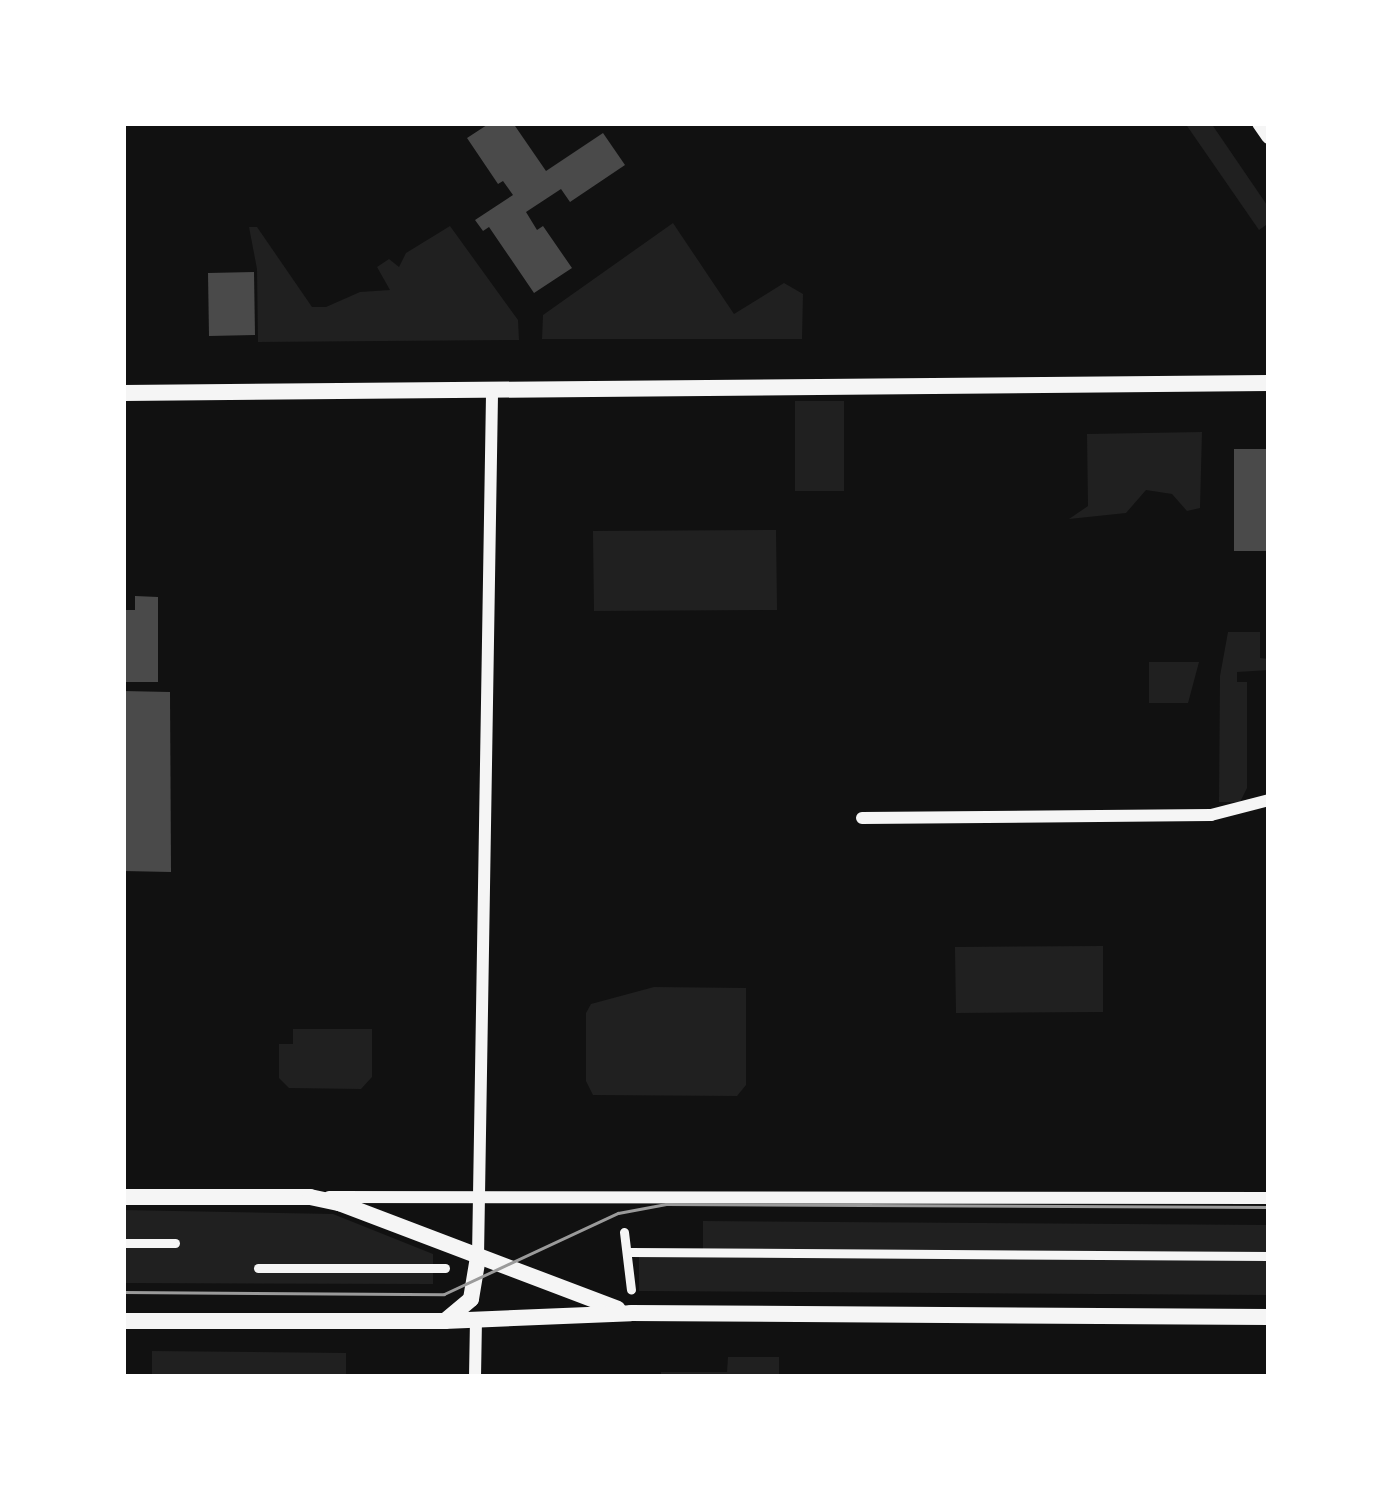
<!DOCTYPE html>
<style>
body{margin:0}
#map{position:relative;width:1392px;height:1500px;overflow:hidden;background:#111;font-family:"Fira Sans",sans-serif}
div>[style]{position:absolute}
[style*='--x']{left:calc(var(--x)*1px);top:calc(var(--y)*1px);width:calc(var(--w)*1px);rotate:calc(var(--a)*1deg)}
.green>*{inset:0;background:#202020}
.building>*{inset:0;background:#4a4a4a}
.pedestrian>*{height:9px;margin:-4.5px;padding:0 4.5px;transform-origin:4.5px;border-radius:4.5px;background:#f5f5f5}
.minor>*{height:12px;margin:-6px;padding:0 6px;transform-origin:6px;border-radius:6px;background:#f5f5f5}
.secondary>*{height:16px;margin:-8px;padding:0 8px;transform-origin:8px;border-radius:8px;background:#f5f5f5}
.tram>*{height:3px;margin:-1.5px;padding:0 1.5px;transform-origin:1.5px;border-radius:1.5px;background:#9a9a9a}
span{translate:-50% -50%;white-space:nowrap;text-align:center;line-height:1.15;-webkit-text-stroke:10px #fff;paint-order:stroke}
.frame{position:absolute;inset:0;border:126px solid #fff;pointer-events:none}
</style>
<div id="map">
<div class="green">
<div style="clip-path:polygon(1185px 123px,1211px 123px,1269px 208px,1269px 223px,1259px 230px)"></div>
<div style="clip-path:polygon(673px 223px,734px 314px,784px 283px,803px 294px,802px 339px,542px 339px,543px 315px)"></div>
<div style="clip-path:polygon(450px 226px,518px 320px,519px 340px,258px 342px,257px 269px,249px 227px,257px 227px,312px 307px,326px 307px,360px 292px,390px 290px,377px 267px,389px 259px,399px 267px,406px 253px)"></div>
<div style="clip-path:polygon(795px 401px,844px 401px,844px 491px,795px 491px)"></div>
<div style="clip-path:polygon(1202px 432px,1200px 508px,1187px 511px,1172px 494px,1146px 490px,1126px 513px,1069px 519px,1088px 506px,1087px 434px)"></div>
<div style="clip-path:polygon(776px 530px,777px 610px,594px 611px,593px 531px)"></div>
<div style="clip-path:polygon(1228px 632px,1260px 632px,1260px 658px,1269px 659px,1269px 670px,1237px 672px,1237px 682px,1247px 682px,1247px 788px,1240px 802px,1219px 802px,1220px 676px)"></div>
<div style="clip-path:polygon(1149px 662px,1199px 662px,1188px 703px,1149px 703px)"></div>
<div style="clip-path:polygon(1103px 946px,1103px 1012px,956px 1013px,955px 947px)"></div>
<div style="clip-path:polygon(654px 987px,746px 988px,746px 1085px,737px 1096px,593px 1095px,586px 1081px,586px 1013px,591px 1004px)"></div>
<div style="clip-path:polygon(293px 1029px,372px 1029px,372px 1077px,361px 1089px,289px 1088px,279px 1078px,279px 1044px,293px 1044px)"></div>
<div style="clip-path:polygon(123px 1210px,333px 1214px,433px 1254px,433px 1284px,123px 1283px)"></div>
<div style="clip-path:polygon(703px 1221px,1269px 1225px,1269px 1295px,639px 1291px,639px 1252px,703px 1252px)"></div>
<div style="clip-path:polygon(152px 1351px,346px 1353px,346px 1377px,152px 1377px)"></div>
<div style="clip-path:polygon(728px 1357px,779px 1357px,779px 1377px,661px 1377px,661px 1372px,727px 1372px)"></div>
</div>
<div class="building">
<div style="clip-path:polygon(490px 123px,513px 123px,546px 171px,603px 133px,625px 165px,570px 202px,561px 189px,526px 212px,537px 230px,543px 226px,572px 268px,534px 293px,489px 227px,483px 231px,475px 220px,513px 195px,503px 181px,498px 184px,467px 138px)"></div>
<div style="clip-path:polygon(254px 272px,255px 335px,209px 336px,208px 273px)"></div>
<div style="clip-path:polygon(1234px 449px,1269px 449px,1269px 551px,1234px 551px)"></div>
<div style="clip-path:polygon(135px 596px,158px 597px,158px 682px,123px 682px,123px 610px,135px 610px)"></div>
<div style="clip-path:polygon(123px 691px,170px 692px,171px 872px,123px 871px)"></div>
</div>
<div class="pedestrian">
<div style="--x:624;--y:1232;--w:58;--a:83.1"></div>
<div style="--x:123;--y:1243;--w:52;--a:0"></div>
<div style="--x:630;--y:1252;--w:639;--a:0.36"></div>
<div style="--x:258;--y:1268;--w:187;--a:0"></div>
</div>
<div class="minor">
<div style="--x:862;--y:818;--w:349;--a:-0.5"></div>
<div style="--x:1211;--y:815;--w:60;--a:-14.5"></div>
<div style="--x:329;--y:1197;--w:940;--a:0.06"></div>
<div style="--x:478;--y:1257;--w:866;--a:-89.07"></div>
<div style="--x:475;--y:1377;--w:57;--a:-89"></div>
</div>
<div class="secondary">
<div style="--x:1260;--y:123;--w:16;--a:55"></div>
<div style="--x:123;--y:393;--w:1146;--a:-0.5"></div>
<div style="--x:123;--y:1197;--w:187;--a:0"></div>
<div style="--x:310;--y:1197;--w:30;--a:12"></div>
<div style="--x:339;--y:1203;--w:298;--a:20.8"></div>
<div style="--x:123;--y:1321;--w:321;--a:0"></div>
<div style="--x:444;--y:1321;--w:187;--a:-2.4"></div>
<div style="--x:631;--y:1313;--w:638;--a:0.36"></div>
<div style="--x:445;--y:1321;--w:34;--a:-40"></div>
<div style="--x:471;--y:1299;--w:43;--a:-80.5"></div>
</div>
<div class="tram">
<div style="--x:123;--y:1292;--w:321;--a:0.4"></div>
<div style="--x:444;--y:1294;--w:192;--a:-25"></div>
<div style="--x:618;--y:1213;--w:49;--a:-10.6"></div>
<div style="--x:666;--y:1204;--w:603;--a:0.29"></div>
</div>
<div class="frame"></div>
</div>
